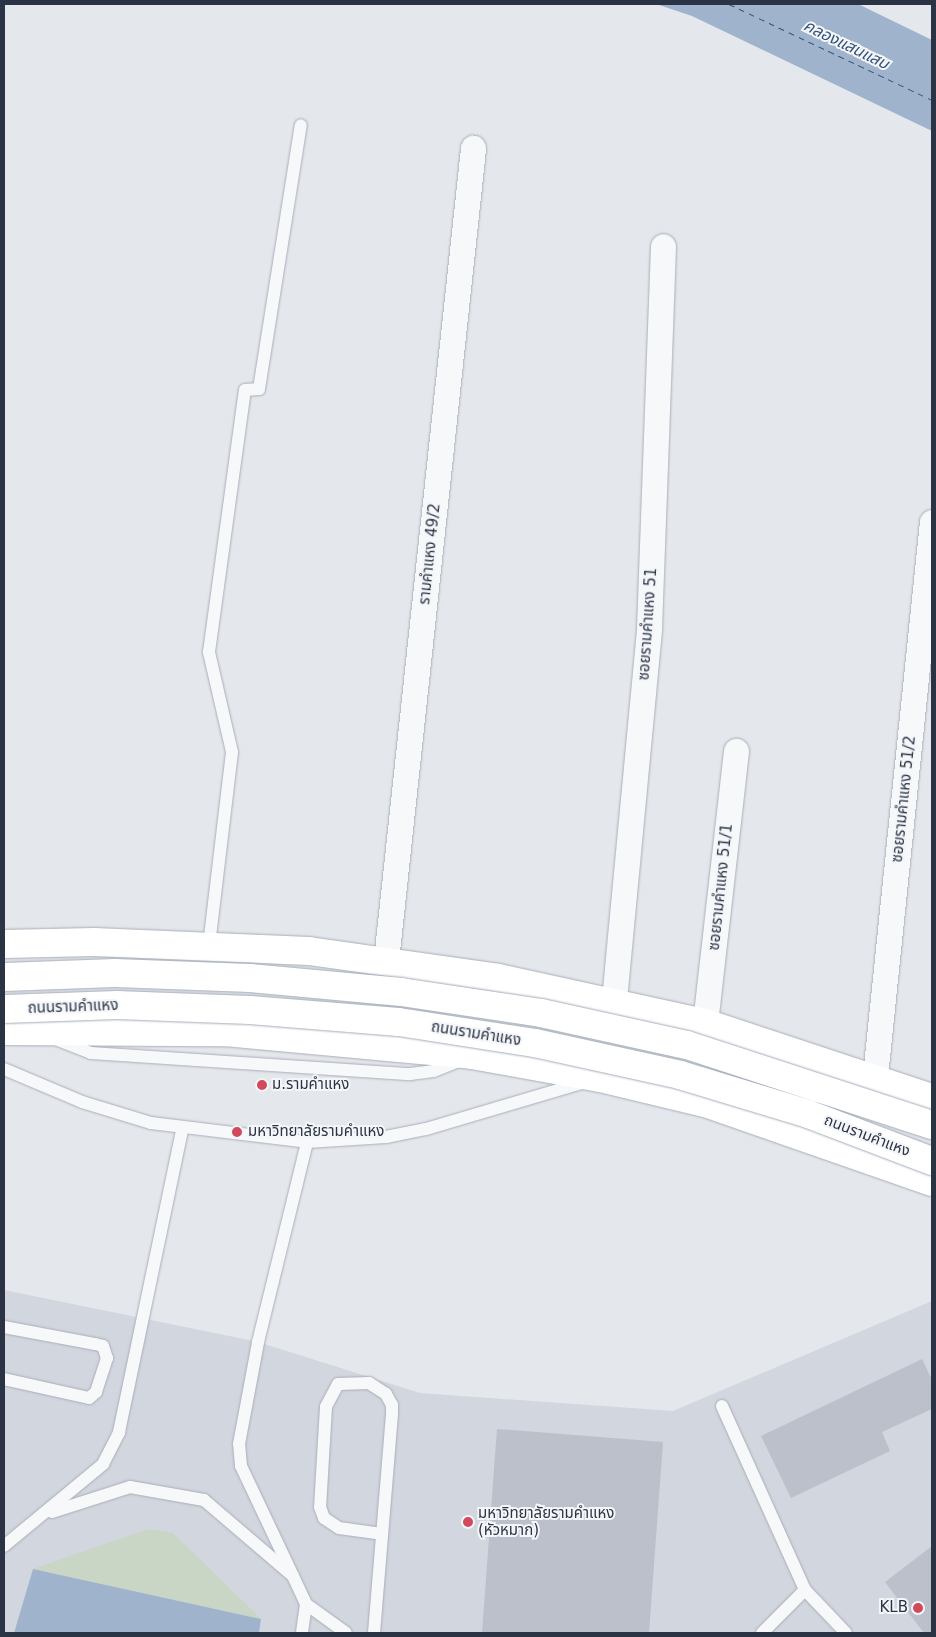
<!DOCTYPE html>
<meta charset="utf-8">
<style>
body{margin:0}
#map{position:relative;width:936px;height:1637px;overflow:hidden;background:#e4e7ec;font-family:"DejaVu Sans","Noto Sans Thai",sans-serif}
div>[style]{position:absolute}
[style*='--x']{left:calc(var(--x)*1px);top:calc(var(--y)*1px);width:calc(var(--w)*1px);rotate:calc(var(--a)*1deg)}
.built>*{inset:0;background:#d2d6de}
.green>*{inset:0;background:#c9d6c5}
.water>*{inset:0;background:#9fb4cc}
.ferry>*{height:1px;margin-top:-0.5px;transform-origin:0;background:repeating-linear-gradient(90deg,#34527a 0 6px,transparent 0 11px)}
.building>*{inset:0;background:#bbc0ca}
.roads{filter:drop-shadow(0 0 1px #a9aeb7) drop-shadow(0 0 1px #a9aeb7)}
.lane>*{height:12px;margin:-6px;padding:0 6px;transform-origin:6px;border-radius:6px;background:#f7f8fa}
.street>*{height:25px;margin:-12.5px;padding:0 12.5px;transform-origin:12.5px;border-radius:12.5px;background:#f7f8fa}
.primary>*{height:28px;margin:-14px;padding:0 14px;transform-origin:14px;border-radius:14px;background:#fff}
.bridges{filter:drop-shadow(0 0 1px #a3abb8) drop-shadow(0 0 1px #a3abb8)}
.primary-bridge>*{height:28px;margin:-14px;padding:0 14px;transform-origin:14px;border-radius:14px;background:#fff}
.dots>*{width:14px;height:14px;translate:-50% -50%;box-sizing:border-box;border:2px solid #f4f6f9;border-radius:50%}
span{translate:-50% -50%;white-space:nowrap;text-align:center;line-height:1.15;-webkit-text-stroke:4px #f4f6f9;paint-order:stroke}
.street-label{font-size:15px;color:#2b3445}
.poi-label{font-size:15px;color:#2b3445}
.left{translate:0 -50%;text-align:left}
.right{translate:-100% -50%;text-align:right}
.water-label{font-size:16px;color:#34527a;font-style:italic}
.frame{position:absolute;inset:0;border:5px solid #2b3445;pointer-events:none}
</style>
<div id="map">
<div class="built">
<div style="clip-path:polygon(4px 1290px,258px 1342px,420px 1393px,673px 1411px,932px 1301px,932px 1633px,4px 1633px)"></div>
</div>
<div class="green">
<div style="clip-path:polygon(148px 1529px,173px 1533px,261px 1619px,33px 1569px)"></div>
</div>
<div class="water">
<div style="clip-path:polygon(656px 4px,858px 4px,932px 40px,932px 131px,692px 16px)"></div>
<div style="clip-path:polygon(33px 1569px,261px 1619px,259px 1633px,14px 1633px)"></div>
</div>
<div class="ferry">
<div style="--x:729;--y:4;--w:225;--a:25.3"></div>
</div>
<div class="building">
<div style="clip-path:polygon(922px 1359px,932px 1380px,932px 1409px,882px 1432px,890px 1451px,791px 1498px,761px 1436px)"></div>
<div style="clip-path:polygon(497px 1429px,663px 1442px,649px 1633px,482px 1633px)"></div>
<div style="clip-path:polygon(932px 1546px,932px 1633px,924px 1633px,885px 1582px)"></div>
</div>
<div class="roads">
<div class="lane">
<div style="--x:209;--y:945;--w:194;--a:-83.2"></div>
<div style="--x:232;--y:752;--w:103;--a:-103"></div>
<div style="--x:209;--y:652;--w:264;--a:-82.2"></div>
<div style="--x:245;--y:390;--w:14;--a:-4"></div>
<div style="--x:259;--y:389;--w:267;--a:-81"></div>
<div style="--x:50;--y:1037;--w:44;--a:21.3"></div>
<div style="--x:91;--y:1053;--w:320;--a:3.8"></div>
<div style="--x:410;--y:1074;--w:24;--a:-7"></div>
<div style="--x:434;--y:1071;--w:31;--a:-22"></div>
<div style="--x:4;--y:1069;--w:85;--a:22.9"></div>
<div style="--x:82;--y:1102;--w:72;--a:16.9"></div>
<div style="--x:151;--y:1123;--w:157;--a:6.9"></div>
<div style="--x:307;--y:1142;--w:79;--a:-3.6"></div>
<div style="--x:386;--y:1137;--w:41;--a:-11.3"></div>
<div style="--x:426;--y:1129;--w:166;--a:-16.5"></div>
<div style="--x:4;--y:1327;--w:93;--a:10.6"></div>
<div style="--x:95;--y:1344;--w:8;--a:14"></div>
<div style="--x:103;--y:1346;--w:13;--a:72"></div>
<div style="--x:107;--y:1358;--w:36;--a:108"></div>
<div style="--x:96;--y:1392;--w:9;--a:139"></div>
<div style="--x:89;--y:1398;--w:87;--a:-167.4"></div>
<div style="--x:722;--y:1406;--w:202;--a:65.7"></div>
<div style="--x:52;--y:1512;--w:82;--a:-17.8"></div>
<div style="--x:130;--y:1487;--w:75;--a:10"></div>
<div style="--x:204;--y:1500;--w:117;--a:40.5"></div>
<div style="--x:293;--y:1576;--w:31;--a:65"></div>
<div style="--x:306;--y:1604;--w:29;--a:98"></div>
<div style="--x:4;--y:1546;--w:129;--a:-39.6"></div>
<div style="--x:103;--y:1464;--w:36;--a:-63"></div>
<div style="--x:119;--y:1432;--w:309;--a:-78.2"></div>
<div style="--x:293;--y:1576;--w:122;--a:-115.3"></div>
<div style="--x:241;--y:1466;--w:22;--a:-95"></div>
<div style="--x:239;--y:1444;--w:104;--a:-79.4"></div>
<div style="--x:258;--y:1342;--w:206;--a:-76.2"></div>
<div style="--x:306;--y:1604;--w:49;--a:35.9"></div>
<div style="--x:374;--y:1633;--w:220;--a:-85.3"></div>
<div style="--x:392;--y:1414;--w:9;--a:-90"></div>
<div style="--x:392;--y:1405;--w:13;--a:-119"></div>
<div style="--x:386;--y:1394;--w:20;--a:-147"></div>
<div style="--x:369;--y:1383;--w:31;--a:178"></div>
<div style="--x:338;--y:1384;--w:26;--a:118"></div>
<div style="--x:326;--y:1407;--w:100;--a:93.4"></div>
<div style="--x:320;--y:1507;--w:12;--a:70"></div>
<div style="--x:324;--y:1518;--w:18;--a:34"></div>
<div style="--x:339;--y:1528;--w:43;--a:7.9"></div>
<div style="--x:762;--y:1633;--w:61;--a:-45"></div>
<div style="--x:805;--y:1590;--w:59;--a:46.4"></div>
</div>
<div class="street">
<div style="--x:386;--y:960;--w:817;--a:-83.88"></div>
<div style="--x:614;--y:1000;--w:374;--a:-84.6"></div>
<div style="--x:649;--y:628;--w:382;--a:-87.9"></div>
<div style="--x:705;--y:1023;--w:274;--a:-83.5"></div>
<div style="--x:875;--y:1076;--w:557;--a:-84.13"></div>
</div>
<div class="primary">
<div style="--x:4;--y:944;--w:90;--a:-1.3"></div>
<div style="--x:94;--y:942;--w:215;--a:2.4"></div>
<div style="--x:309;--y:951;--w:191;--a:8.1"></div>
<div style="--x:498;--y:978;--w:212;--a:12.3"></div>
<div style="--x:705;--y:1023;--w:239;--a:18.3"></div>
<div style="--x:4;--y:1031;--w:221;--a:0.3"></div>
<div style="--x:225;--y:1032;--w:248;--a:5.3"></div>
<div style="--x:472;--y:1055;--w:130;--a:10.2"></div>
<div style="--x:600;--y:1078;--w:108;--a:13.4"></div>
<div style="--x:705;--y:1103;--w:240;--a:19.2"></div>
</div>
</div>
<div class="bridges">
<div class="primary-bridge">
<div style="--x:4;--y:977;--w:111;--a:-2.1"></div>
<div style="--x:115;--y:973;--w:135;--a:2.1"></div>
<div style="--x:250;--y:978;--w:152;--a:5.3"></div>
<div style="--x:401;--y:992;--w:142;--a:8.5"></div>
<div style="--x:541;--y:1013;--w:149;--a:12.4"></div>
<div style="--x:687;--y:1045;--w:258;--a:18.1"></div>
<div style="--x:4;--y:1009;--w:113;--a:-2"></div>
<div style="--x:117;--y:1005;--w:133;--a:2.2"></div>
<div style="--x:250;--y:1010;--w:149;--a:4.6"></div>
<div style="--x:399;--y:1022;--w:138;--a:8.8"></div>
<div style="--x:535;--y:1043;--w:148;--a:12.4"></div>
<div style="--x:680;--y:1075;--w:134;--a:16.9"></div>
<div style="--x:808;--y:1114;--w:133;--a:20.8"></div>
</div>
</div>
<div class="dots">
<div style="left:262px;top:1085px;background:#d1495b"></div>
<div style="left:237px;top:1132px;background:#d1495b"></div>
<div style="left:468px;top:1522px;background:#d1495b"></div>
<div style="left:918px;top:1608px;background:#d1495b"></div>
</div>
<div class="street-label">
<span style="left:430px;top:554px;rotate:-84deg">รามคำแหง 49/2</span>
<span style="left:648px;top:624px;rotate:-86deg">ซอยรามคำแหง 51</span>
<span style="left:904px;top:799px;rotate:-84deg">ซอยรามคำแหง 51/2</span>
<span style="left:721px;top:887px;rotate:-84deg">ซอยรามคำแหง 51/1</span>
<span style="left:73px;top:1007px;rotate:-2deg">ถนนรามคำแหง</span>
<span style="left:476px;top:1034px;rotate:9deg">ถนนรามคำแหง</span>
<span style="left:867px;top:1136px;rotate:21deg">ถนนรามคำแหง</span>
</div>
<div class="poi-label">
<span class="left" style="left:272px;top:1085px">ม.รามคำแหง</span>
<span class="left" style="left:248px;top:1132px">มหาวิทยาลัยรามคำแหง</span>
<span class="left" style="left:478px;top:1522px">มหาวิทยาลัยรามคำแหง<br>(หัวหมาก)</span>
<span class="right" style="left:908px;top:1608px">KLB</span>
</div>
<div class="water-label">
<span style="left:846px;top:45px;rotate:26deg">คลองแสนแสบ</span>
</div>
<div class="frame"></div>
</div>
